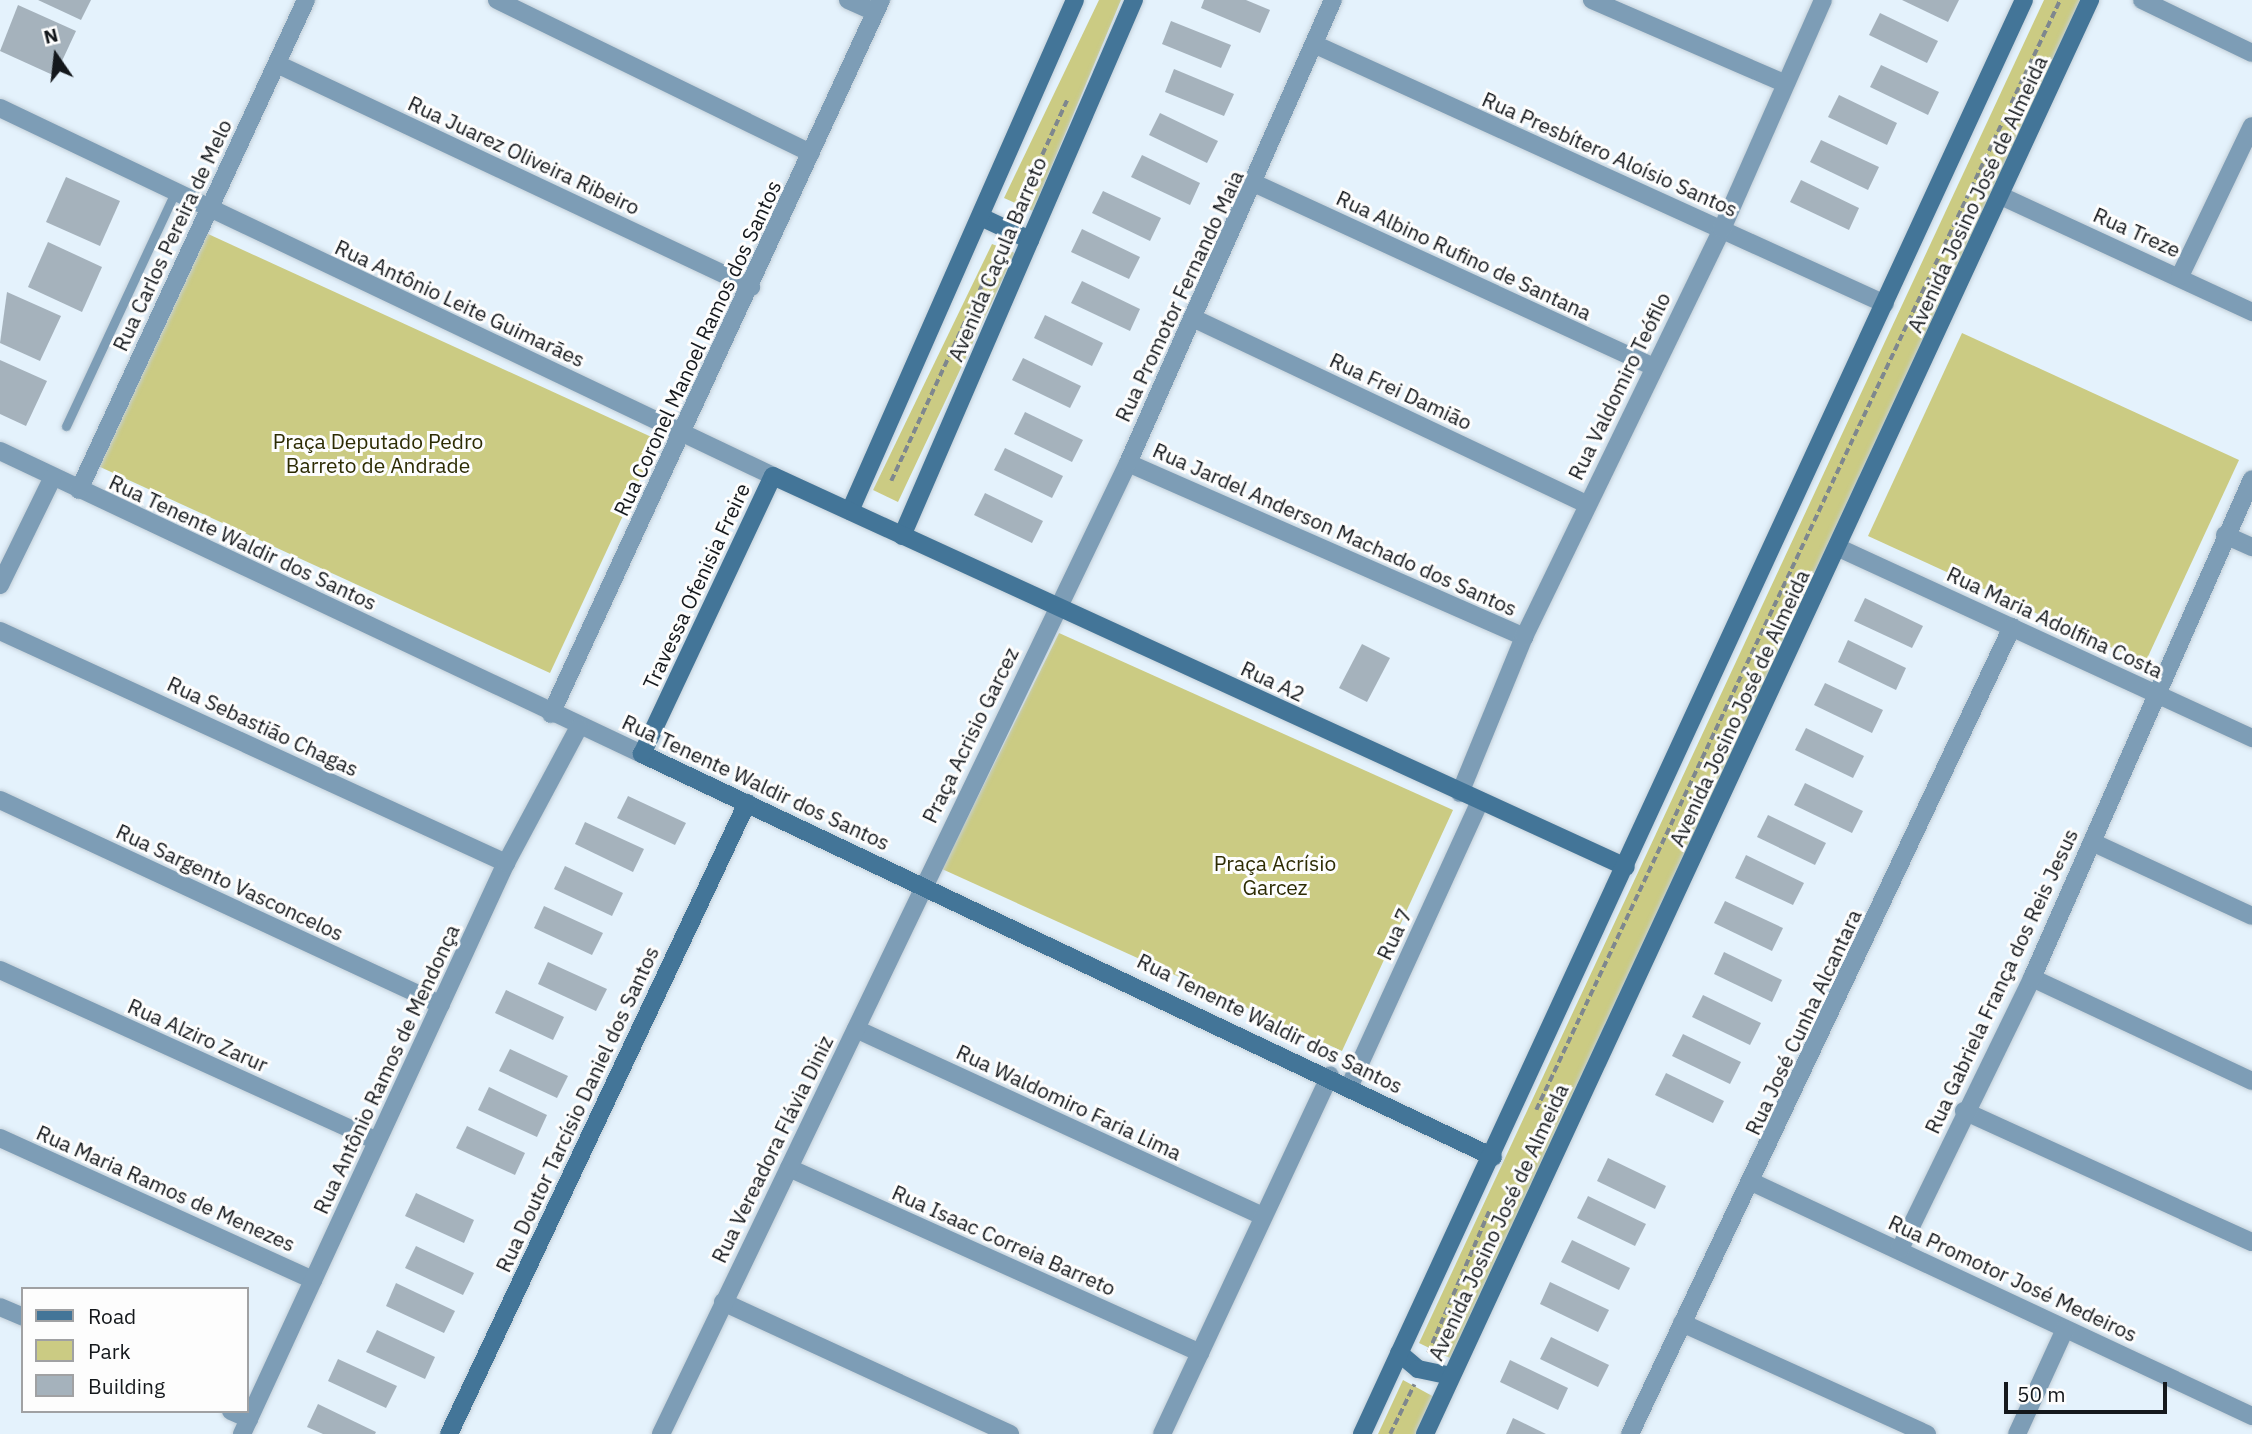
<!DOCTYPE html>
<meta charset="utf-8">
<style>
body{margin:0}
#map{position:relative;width:2252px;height:1434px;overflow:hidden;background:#e4f2fc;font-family:"IBM Plex Sans",sans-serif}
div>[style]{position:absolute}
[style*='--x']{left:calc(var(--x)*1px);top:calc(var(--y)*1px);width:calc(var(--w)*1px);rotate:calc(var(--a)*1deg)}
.green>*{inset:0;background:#cbcb83}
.building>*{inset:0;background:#a5b2bc}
.path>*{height:3.5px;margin-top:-1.75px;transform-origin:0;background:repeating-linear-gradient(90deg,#7e878e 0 7px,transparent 0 10.5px)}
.roads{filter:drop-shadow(0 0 2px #c3cfd8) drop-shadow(0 0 2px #c3cfd8)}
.lane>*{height:9px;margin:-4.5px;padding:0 4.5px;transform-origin:4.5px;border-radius:4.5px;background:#7d9db6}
.street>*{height:18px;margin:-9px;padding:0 9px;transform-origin:9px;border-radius:9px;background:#7d9db6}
.secondary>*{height:18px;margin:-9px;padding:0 9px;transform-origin:9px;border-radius:9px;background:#437598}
span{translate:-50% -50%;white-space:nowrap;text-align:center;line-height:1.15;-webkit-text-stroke:6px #fdfdfd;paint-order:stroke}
.street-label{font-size:21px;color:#14181c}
.park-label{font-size:21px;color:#2c2b03}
.legend{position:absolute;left:21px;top:1287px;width:228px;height:126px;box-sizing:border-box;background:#fdfdfd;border:2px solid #a0a1a3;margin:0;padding:9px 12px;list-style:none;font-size:21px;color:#14181c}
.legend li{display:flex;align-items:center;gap:14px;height:35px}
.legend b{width:35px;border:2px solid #a0a1a3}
.north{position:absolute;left:21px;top:21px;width:70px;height:70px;-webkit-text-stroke:5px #fdfdfd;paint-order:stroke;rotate:346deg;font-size:19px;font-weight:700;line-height:28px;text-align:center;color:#14181c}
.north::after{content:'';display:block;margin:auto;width:24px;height:32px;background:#14181c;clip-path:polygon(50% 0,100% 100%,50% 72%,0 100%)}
.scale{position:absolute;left:2004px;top:1382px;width:163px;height:32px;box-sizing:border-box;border:4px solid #14181c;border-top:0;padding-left:9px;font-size:21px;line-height:24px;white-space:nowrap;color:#14181c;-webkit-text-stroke:5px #fdfdfd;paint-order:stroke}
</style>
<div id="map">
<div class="green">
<div style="clip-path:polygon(1099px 0,1121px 0,1033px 211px,1004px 198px)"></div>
<div style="clip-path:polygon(2044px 0,2083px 0,1452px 1359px,1419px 1343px)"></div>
<div style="clip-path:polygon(206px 233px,658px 440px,550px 673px,98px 466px)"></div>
<div style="clip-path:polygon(992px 244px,1015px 253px,898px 502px,873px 490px)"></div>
<div style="clip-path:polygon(1962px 333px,2239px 460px,2145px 663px,1868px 536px)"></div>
<div style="clip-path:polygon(1059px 633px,1453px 810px,1342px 1051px,942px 869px)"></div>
<div style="clip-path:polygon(1403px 1380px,1436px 1398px,1418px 1434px,1378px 1434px)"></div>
</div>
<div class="building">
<div style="clip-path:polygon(38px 0,91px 0,81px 20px)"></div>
<div style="clip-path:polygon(1204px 0,1246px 0,1270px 10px,1260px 33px,1201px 8px)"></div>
<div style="clip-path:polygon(1902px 0,1959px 0,1948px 22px)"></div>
<div style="clip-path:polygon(18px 5px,76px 31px,55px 76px,0 51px)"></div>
<div style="clip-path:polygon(1880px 13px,1938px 41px,1927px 63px,1869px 35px)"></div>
<div style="clip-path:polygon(1171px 21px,1231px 45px,1221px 68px,1162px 44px)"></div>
<div style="clip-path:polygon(1881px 65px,1939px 92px,1928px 115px,1870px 87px)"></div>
<div style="clip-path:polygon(1174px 69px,1234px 94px,1224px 116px,1165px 92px)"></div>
<div style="clip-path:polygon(1839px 95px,1897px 123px,1887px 145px,1828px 117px)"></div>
<div style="clip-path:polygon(1160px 113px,1218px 141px,1207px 163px,1149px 135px)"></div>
<div style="clip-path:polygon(1821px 140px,1879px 167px,1868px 190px,1810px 162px)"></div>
<div style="clip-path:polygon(1142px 155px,1200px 183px,1190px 205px,1131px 177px)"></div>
<div style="clip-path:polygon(66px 177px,120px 201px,100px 246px,46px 222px)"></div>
<div style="clip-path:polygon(1801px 180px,1859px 208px,1849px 230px,1790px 202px)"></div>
<div style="clip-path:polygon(1103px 191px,1161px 218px,1150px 241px,1092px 213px)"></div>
<div style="clip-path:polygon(1082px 229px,1140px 257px,1129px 279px,1071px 252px)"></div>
<div style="clip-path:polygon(48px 242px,102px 267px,82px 312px,28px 287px)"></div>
<div style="clip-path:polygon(1082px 281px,1140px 309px,1130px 331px,1071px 303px)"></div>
<div style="clip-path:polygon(7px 292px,61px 316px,40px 361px,0 343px)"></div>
<div style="clip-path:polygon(1045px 315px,1103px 343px,1092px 366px,1034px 338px)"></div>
<div style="clip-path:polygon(1023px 358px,1081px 386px,1070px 408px,1012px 380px)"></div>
<div style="clip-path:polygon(0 360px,47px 381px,26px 426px,0 414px)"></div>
<div style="clip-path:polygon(1025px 412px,1083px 440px,1072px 462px,1014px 434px)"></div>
<div style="clip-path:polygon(1005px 448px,1063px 476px,1052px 498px,994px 470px)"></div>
<div style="clip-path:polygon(985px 493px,1043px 521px,1032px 543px,974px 515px)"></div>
<div style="clip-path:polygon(1865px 598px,1923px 626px,1912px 648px,1854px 621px)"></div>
<div style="clip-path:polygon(1848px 640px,1906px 668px,1896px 690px,1838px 662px)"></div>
<div style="clip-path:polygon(1362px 644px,1390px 658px,1367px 702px,1339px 688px)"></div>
<div style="clip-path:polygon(1825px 683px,1883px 710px,1872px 733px,1814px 705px)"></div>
<div style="clip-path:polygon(1806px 728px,1864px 756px,1853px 778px,1795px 750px)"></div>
<div style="clip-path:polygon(1805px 783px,1863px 811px,1852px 833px,1794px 805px)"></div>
<div style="clip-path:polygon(628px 796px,686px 823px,675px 845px,617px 818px)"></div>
<div style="clip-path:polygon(1768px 815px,1826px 843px,1815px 865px,1757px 837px)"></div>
<div style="clip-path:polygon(585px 822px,644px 849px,633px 872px,575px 844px)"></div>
<div style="clip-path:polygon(1746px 855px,1804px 883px,1793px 905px,1735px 878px)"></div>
<div style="clip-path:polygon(565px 866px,623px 893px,612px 916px,554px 889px)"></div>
<div style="clip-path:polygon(1725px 901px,1783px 928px,1772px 951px,1714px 923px)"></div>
<div style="clip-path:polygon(544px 906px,603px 933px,592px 955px,534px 928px)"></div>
<div style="clip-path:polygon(1724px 952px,1782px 980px,1772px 1002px,1714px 974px)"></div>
<div style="clip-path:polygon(548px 962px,607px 989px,596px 1011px,538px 984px)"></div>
<div style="clip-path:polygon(506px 990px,564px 1017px,553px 1040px,495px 1013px)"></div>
<div style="clip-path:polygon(1703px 995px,1761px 1023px,1750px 1045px,1692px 1017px)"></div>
<div style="clip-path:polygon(1683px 1034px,1741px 1062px,1730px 1084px,1672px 1056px)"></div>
<div style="clip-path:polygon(510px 1049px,568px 1076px,557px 1098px,499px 1071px)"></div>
<div style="clip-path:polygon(1666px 1073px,1724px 1101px,1713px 1123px,1655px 1095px)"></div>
<div style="clip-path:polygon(489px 1087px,547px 1115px,537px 1137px,478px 1110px)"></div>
<div style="clip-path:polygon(467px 1126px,525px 1153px,515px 1175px,456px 1148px)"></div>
<div style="clip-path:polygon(1608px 1158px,1666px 1186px,1655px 1209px,1597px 1181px)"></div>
<div style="clip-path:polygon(416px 1193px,474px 1220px,464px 1243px,405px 1216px)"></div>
<div style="clip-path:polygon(1588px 1196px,1646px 1224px,1635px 1246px,1577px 1218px)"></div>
<div style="clip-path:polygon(1572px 1240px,1630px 1268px,1619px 1290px,1561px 1262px)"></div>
<div style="clip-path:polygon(416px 1246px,474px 1273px,463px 1295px,405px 1268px)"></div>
<div style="clip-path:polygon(1550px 1282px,1609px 1310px,1598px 1332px,1540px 1304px)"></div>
<div style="clip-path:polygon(396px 1283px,455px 1311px,444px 1333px,386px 1306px)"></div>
<div style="clip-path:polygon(377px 1330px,435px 1357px,425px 1379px,366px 1352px)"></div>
<div style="clip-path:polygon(1551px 1337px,1609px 1365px,1598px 1387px,1540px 1359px)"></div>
<div style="clip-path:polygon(338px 1359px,397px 1386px,386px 1408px,328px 1381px)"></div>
<div style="clip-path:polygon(1510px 1360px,1568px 1388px,1558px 1410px,1500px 1382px)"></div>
<div style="clip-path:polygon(318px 1404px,376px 1432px,375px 1434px,323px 1434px,307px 1427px)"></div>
<div style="clip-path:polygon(1513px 1418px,1546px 1434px,1506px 1434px)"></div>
</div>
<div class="path">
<div style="--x:1016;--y:212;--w:125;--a:-65.5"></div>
<div style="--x:891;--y:481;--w:257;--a:-65.1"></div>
<div style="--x:1536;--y:1110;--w:1227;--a:-64.73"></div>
<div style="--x:1428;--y:1353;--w:157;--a:-66.7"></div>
<div style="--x:1390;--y:1434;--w:55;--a:-63.9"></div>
</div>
<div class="roads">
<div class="lane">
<div style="--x:66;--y:426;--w:256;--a:-65"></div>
</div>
<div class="street">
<div style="--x:497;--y:0;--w:349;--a:26"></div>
<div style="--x:848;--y:0;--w:30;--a:24"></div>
<div style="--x:1592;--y:0;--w:211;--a:23.4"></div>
<div style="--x:2142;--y:0;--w:122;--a:25.7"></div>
<div style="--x:1316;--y:45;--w:625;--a:24.47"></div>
<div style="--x:277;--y:64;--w:524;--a:25.2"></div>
<div style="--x:0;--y:108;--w:856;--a:25.46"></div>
<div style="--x:1256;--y:184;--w:437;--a:24.7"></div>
<div style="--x:2001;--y:196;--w:277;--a:24.8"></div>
<div style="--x:2180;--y:276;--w:166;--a:-64.4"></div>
<div style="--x:1195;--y:319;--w:433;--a:25.3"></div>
<div style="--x:0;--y:451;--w:710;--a:25.27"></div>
<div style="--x:1128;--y:463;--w:433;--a:23.7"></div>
<div style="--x:79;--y:490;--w:540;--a:-65.14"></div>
<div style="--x:2225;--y:535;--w:30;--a:24"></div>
<div style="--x:1839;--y:548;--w:455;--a:24.7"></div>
<div style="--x:0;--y:585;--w:120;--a:-63.9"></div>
<div style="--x:0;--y:631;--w:557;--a:24.63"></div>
<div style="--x:551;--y:714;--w:787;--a:-65.19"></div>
<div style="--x:1460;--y:793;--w:169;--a:-67.7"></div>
<div style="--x:1524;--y:637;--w:454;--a:-64.1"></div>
<div style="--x:1722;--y:229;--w:250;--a:-66.2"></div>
<div style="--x:0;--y:800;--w:486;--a:24.9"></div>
<div style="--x:2092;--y:842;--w:176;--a:24.8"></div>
<div style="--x:0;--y:970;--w:414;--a:24.4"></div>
<div style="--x:2032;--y:978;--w:243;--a:25.1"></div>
<div style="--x:856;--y:1029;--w:447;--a:24.7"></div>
<div style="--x:1350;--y:1085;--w:312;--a:-65.4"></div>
<div style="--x:1964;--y:1111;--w:316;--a:24.5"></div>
<div style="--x:0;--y:1138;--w:344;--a:24.4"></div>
<div style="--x:789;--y:1168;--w:451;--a:24.2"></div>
<div style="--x:1754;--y:1183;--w:550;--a:25.07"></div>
<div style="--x:1900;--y:1249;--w:301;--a:-64"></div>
<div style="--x:2032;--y:978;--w:545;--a:-66.21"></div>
<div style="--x:723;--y:1302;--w:316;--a:24.7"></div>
<div style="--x:0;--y:1307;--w:25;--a:23"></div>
<div style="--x:1682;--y:1323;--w:269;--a:24.4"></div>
<div style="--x:231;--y:1411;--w:20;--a:24"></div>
<div style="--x:242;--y:1434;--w:629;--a:-65.19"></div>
<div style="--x:506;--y:863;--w:154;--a:-61.8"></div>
<div style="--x:661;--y:1434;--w:1077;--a:-64.31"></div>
<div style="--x:1128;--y:463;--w:506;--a:-66.12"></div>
<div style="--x:1162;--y:1434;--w:396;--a:-64.9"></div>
<div style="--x:1630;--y:1434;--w:893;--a:-64.67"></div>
<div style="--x:2017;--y:1434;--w:115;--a:-65.4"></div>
</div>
<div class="secondary">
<div style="--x:983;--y:218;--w:52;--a:25.1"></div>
<div style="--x:850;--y:511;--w:558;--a:-66.24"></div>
<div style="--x:902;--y:536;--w:584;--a:-66.6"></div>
<div style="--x:1493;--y:1157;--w:942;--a:-154.66"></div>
<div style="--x:642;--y:754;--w:307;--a:-64.8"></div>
<div style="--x:773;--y:476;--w:938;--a:24.63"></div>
<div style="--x:1399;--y:1353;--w:25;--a:40"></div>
<div style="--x:1418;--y:1369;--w:34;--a:12"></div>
<div style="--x:449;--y:1434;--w:698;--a:-64.72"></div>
<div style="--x:1362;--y:1434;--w:1579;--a:-65.22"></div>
<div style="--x:1425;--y:1434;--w:1581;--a:-65.12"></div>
</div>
</div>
<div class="street-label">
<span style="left:1610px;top:154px;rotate:24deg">Rua Presbítero Aloísio Santos</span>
<span style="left:524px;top:155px;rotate:25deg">Rua Juarez Oliveira Ribeiro</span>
<span style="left:1977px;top:194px;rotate:-65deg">Avenida Josino José de Almeida</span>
<span style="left:2137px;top:232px;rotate:24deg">Rua Treze</span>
<span style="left:172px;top:235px;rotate:-65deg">Rua Carlos Pereira de Melo</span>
<span style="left:1464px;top:255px;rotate:25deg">Rua Albino Rufino de Santana</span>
<span style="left:997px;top:259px;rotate:-67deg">Avenida Caçula Barreto</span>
<span style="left:1179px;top:296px;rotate:-65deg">Rua Promotor Fernando Maia</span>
<span style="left:460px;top:303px;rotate:25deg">Rua Antônio Leite Guimarães</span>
<span style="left:697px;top:348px;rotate:-65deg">Rua Coronel Manoel Ramos dos Santos</span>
<span style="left:1619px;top:386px;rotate:-64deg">Rua Valdomiro Teófilo</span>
<span style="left:1401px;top:391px;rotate:25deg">Rua Frei Damião</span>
<span style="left:1335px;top:529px;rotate:24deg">Rua Jardel Anderson Machado dos Santos</span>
<span style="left:243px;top:542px;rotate:25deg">Rua Tenente Waldir dos Santos</span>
<span style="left:696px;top:586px;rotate:-65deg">Travessa Ofenisia Freire</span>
<span style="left:2055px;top:622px;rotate:25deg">Rua Maria Adolfina Costa</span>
<span style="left:1273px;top:681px;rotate:25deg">Rua A2</span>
<span style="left:1739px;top:708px;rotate:-65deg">Avenida Josino José de Almeida</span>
<span style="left:263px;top:726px;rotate:25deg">Rua Sebastião Chagas</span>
<span style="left:970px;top:735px;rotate:-64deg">Praça Acrisio Garcez</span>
<span style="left:756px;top:782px;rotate:25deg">Rua Tenente Waldir dos Santos</span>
<span style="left:230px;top:882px;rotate:25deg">Rua Sargento Vasconcelos</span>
<span style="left:1394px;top:934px;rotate:-65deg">Rua 7</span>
<span style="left:2001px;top:981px;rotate:-65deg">Rua Gabriela França dos Reis Jesus</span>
<span style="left:1803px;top:1022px;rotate:-65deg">Rua José Cunha Alcantara</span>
<span style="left:1270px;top:1023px;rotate:26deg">Rua Tenente Waldir dos Santos</span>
<span style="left:198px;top:1035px;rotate:24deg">Rua Alziro Zarur</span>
<span style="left:386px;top:1069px;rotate:-65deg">Rua Antônio Ramos de Mendonça</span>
<span style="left:1069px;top:1102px;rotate:25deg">Rua Waldomiro Faria Lima</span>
<span style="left:577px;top:1109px;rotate:-65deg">Rua Doutor Tarcísio Daniel dos Santos</span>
<span style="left:772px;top:1149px;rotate:-64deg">Rua Vereadora Flávia Diniz</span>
<span style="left:166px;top:1188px;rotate:24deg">Rua Maria Ramos de Menezes</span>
<span style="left:1498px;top:1222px;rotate:-65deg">Avenida Josino José de Almeida</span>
<span style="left:1004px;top:1240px;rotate:24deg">Rua Isaac Correia Barreto</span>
<span style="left:2013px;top:1278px;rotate:25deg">Rua Promotor José Medeiros</span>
</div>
<div class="park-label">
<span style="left:378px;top:453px">Praça Deputado Pedro<br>Barreto de Andrade</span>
<span style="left:1275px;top:875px">Praça Acrísio<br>Garcez</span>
</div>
<ul class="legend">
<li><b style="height:9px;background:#437598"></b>Road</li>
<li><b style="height:19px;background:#cbcb83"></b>Park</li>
<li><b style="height:19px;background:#a5b2bc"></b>Building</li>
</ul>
<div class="north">N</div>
<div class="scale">50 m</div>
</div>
